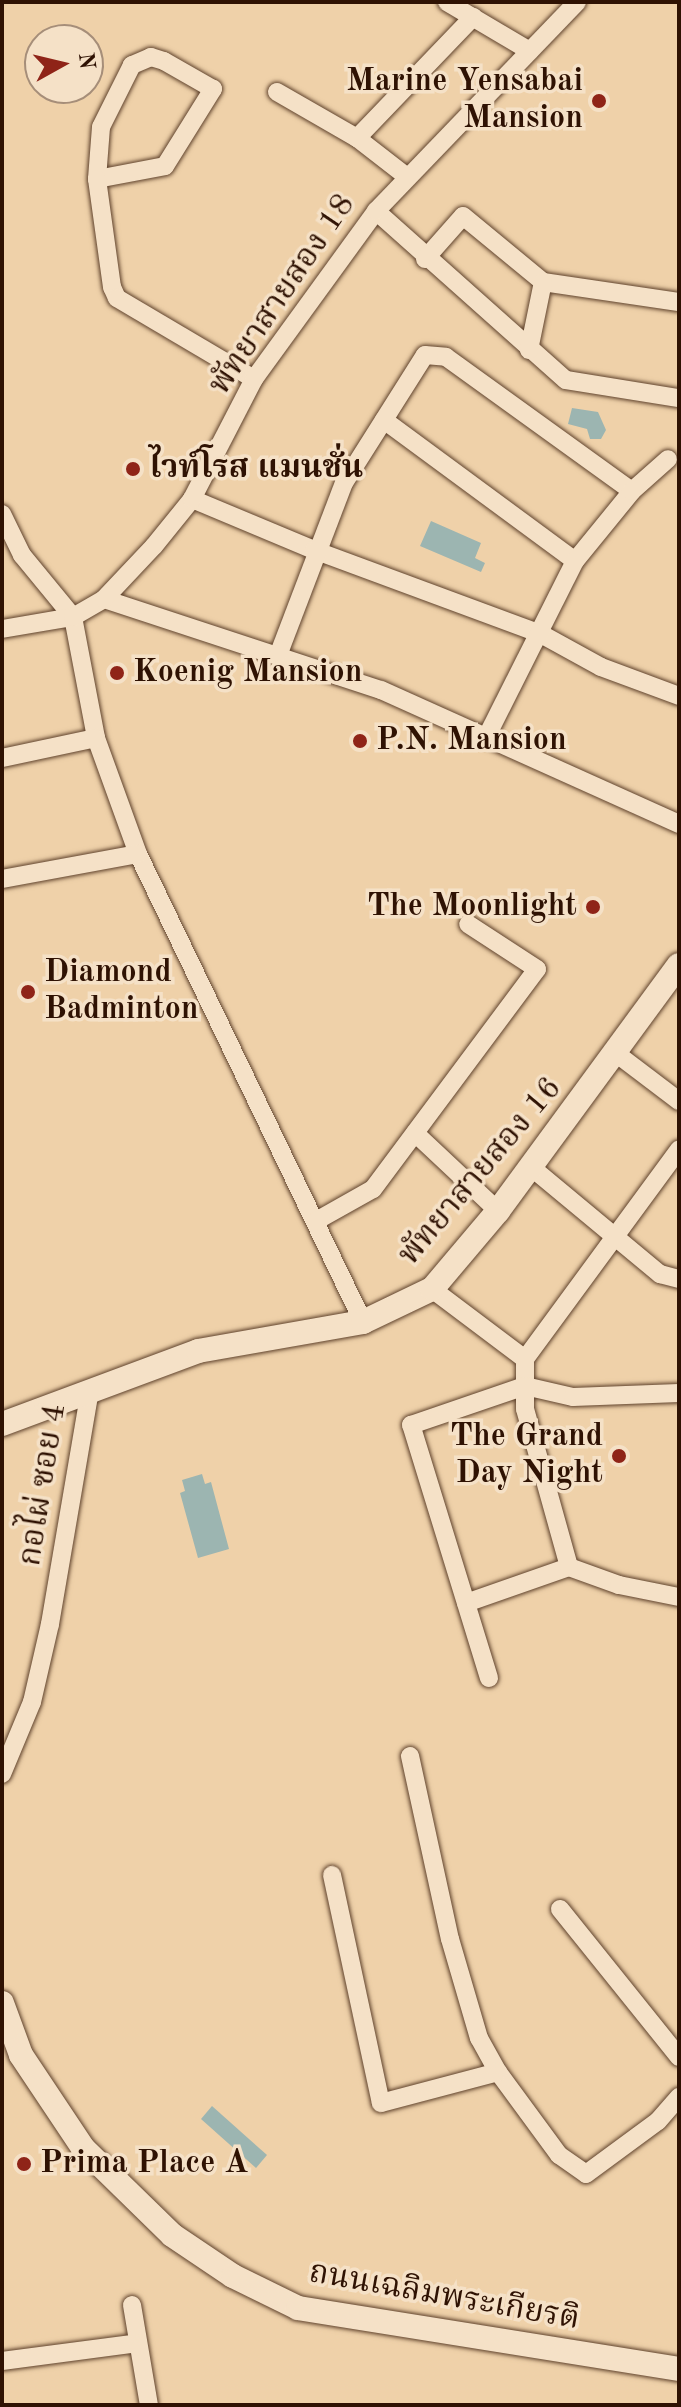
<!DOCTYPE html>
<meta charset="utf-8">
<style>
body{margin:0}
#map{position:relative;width:681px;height:2407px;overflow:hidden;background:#efd1a9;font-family:"Old Standard TT","Noto Serif Thai",serif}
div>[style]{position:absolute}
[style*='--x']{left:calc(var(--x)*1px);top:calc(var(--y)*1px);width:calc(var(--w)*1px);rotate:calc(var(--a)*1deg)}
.water>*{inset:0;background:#9cb5b1}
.roads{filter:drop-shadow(0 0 2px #5f422c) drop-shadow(0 0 2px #5f422c)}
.street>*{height:18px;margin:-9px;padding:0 9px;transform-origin:9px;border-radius:9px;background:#f5e1c7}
.secondary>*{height:24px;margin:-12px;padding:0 12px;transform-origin:12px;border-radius:12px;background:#f5e1c7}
.dots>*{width:22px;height:22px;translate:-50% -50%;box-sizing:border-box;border:4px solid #f5e1c7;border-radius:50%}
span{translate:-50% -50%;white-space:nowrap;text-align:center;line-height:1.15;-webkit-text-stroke:7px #f5e1c7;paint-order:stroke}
.poi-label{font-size:32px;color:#2f1203;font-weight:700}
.right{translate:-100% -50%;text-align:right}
.left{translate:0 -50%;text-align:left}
.street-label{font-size:32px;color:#2f1203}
.frame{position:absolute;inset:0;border:4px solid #2f1203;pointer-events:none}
.north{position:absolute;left:24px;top:24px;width:80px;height:80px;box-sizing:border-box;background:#f5e1c7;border:2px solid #a68e79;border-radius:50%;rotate:82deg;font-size:22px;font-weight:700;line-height:32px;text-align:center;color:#2f1203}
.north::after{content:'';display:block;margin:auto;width:28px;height:36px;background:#8f2418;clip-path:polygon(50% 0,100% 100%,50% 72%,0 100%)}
</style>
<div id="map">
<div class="water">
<div style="clip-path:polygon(572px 408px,598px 412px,606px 430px,601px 439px,590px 439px,587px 429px,568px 424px)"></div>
<div style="clip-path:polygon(431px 521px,481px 543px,475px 558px,485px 563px,481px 572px,420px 546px)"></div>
<div style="clip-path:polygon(202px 1474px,205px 1484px,211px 1482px,229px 1549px,198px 1558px,180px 1493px,185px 1491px,182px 1480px)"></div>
<div style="clip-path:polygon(212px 2106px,267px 2155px,256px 2168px,201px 2119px)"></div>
</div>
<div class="roads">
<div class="street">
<div style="--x:447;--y:2;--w:96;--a:30.6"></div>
<div style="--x:277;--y:92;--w:92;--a:29.9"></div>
<div style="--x:357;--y:138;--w:62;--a:37.8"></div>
<div style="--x:357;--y:138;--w:168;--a:-46.2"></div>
<div style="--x:97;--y:179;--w:69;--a:-10.8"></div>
<div style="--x:165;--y:166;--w:91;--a:-58.1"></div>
<div style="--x:213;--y:89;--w:56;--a:-150.3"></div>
<div style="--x:164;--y:61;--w:14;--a:-163"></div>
<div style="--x:151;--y:57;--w:21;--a:157"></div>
<div style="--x:132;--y:65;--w:69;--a:116.6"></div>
<div style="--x:101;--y:127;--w:52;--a:94.4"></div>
<div style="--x:97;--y:179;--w:109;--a:82.1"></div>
<div style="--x:112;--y:287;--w:12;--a:66"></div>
<div style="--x:117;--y:298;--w:159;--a:30.6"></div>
<div style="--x:376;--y:211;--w:254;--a:41.7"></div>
<div style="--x:566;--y:380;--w:114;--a:9.1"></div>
<div style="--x:425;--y:259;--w:57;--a:-48.5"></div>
<div style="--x:463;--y:216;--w:104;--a:39.5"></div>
<div style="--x:543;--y:282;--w:137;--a:8.4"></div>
<div style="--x:529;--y:350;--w:69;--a:-78.4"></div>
<div style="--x:384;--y:420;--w:237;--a:36.4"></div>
<div style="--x:192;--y:499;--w:132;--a:22.7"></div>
<div style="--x:314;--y:550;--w:242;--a:20.3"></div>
<div style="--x:541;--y:634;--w:68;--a:28.8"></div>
<div style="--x:601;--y:667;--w:83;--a:20.4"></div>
<div style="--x:2;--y:514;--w:46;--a:64"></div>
<div style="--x:22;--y:555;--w:80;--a:50.6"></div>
<div style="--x:73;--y:617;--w:123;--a:79.2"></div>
<div style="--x:96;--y:738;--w:123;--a:70.1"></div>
<div style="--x:138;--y:854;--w:519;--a:64.32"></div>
<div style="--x:104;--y:599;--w:292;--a:18.2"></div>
<div style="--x:381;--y:690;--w:327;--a:24.2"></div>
<div style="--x:2;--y:629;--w:72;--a:-9.6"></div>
<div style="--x:73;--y:617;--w:36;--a:-30"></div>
<div style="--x:104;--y:599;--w:73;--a:-46.7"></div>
<div style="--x:154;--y:546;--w:60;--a:-51"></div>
<div style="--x:192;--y:499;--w:135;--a:-62.7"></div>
<div style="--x:254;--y:379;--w:208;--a:-54"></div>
<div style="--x:376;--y:211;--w:290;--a:-46.1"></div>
<div style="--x:279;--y:653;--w:182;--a:-69.1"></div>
<div style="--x:344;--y:483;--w:151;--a:-57.7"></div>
<div style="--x:425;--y:355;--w:21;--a:5"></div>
<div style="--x:446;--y:357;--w:229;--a:35.8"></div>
<div style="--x:486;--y:738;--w:198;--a:-63.3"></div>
<div style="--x:575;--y:561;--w:90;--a:-50.8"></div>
<div style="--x:632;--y:491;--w:48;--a:-41.6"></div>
<div style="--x:2;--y:758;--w:96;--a:-12"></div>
<div style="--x:2;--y:879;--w:138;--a:-10.4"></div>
<div style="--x:617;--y:1054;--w:78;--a:37.2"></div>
<div style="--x:415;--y:1133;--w:114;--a:43.2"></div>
<div style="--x:531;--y:1167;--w:168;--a:39.7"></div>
<div style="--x:660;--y:1274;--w:20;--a:15"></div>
<div style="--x:316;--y:1221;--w:65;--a:-29.3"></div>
<div style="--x:373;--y:1189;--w:274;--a:-53.3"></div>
<div style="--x:537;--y:969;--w:82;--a:-146.9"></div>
<div style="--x:432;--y:1289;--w:116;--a:37"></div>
<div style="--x:525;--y:1359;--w:27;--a:90"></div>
<div style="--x:525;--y:1386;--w:49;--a:12.9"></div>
<div style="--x:573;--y:1397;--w:106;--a:-2.2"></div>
<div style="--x:525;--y:1359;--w:260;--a:-53.7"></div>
<div style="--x:466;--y:1603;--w:109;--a:-19.3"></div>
<div style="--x:569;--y:1567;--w:53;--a:19.8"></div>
<div style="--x:619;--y:1585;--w:61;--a:11.3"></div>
<div style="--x:489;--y:1678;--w:265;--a:-107.1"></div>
<div style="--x:411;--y:1425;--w:120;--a:-18.9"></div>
<div style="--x:525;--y:1386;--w:23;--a:90"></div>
<div style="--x:525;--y:1409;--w:164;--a:74.4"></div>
<div style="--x:410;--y:1756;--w:187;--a:77.7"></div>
<div style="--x:450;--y:1939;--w:103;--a:73.7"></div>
<div style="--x:479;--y:2038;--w:39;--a:61"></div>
<div style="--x:498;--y:2072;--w:103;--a:53.7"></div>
<div style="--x:559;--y:2155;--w:33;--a:35"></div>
<div style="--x:586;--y:2174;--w:89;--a:-36.4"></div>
<div style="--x:658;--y:2121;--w:32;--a:-49"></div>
<div style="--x:2;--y:1774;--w:78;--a:-67.4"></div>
<div style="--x:32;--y:1702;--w:80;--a:-77"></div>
<div style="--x:50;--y:1624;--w:238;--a:-80.3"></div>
<div style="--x:332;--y:1875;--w:233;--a:77.9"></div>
<div style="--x:381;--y:2103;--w:121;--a:-14.8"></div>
<div style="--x:560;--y:1909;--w:190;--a:51.2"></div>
<div style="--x:132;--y:2305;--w:101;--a:80.4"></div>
<div style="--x:2;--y:2361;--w:137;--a:-7.5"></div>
</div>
<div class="secondary">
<div style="--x:2;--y:1424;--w:209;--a:-20.4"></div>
<div style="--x:198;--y:1351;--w:168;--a:-10"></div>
<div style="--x:363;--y:1322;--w:76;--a:-25.6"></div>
<div style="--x:432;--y:1289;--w:102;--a:-49.8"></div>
<div style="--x:498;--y:1211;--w:305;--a:-53.7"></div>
<div style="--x:2;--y:2003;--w:55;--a:69.9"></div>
<div style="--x:21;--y:2055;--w:112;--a:56.3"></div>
<div style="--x:83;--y:2148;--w:124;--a:44.3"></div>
<div style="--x:172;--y:2235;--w:73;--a:33.9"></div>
<div style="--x:233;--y:2276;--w:72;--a:26.2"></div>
<div style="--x:298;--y:2308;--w:386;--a:9.1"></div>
</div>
</div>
<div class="dots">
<div style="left:599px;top:101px;background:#8f2418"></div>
<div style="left:133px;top:469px;background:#8f2418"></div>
<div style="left:117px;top:673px;background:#8f2418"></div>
<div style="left:360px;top:741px;background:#8f2418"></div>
<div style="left:593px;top:907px;background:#8f2418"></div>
<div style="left:28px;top:992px;background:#8f2418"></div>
<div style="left:619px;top:1456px;background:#8f2418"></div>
<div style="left:24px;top:2164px;background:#8f2418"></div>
</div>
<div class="poi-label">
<span class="right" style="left:583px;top:101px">Marine Yensabai<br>Mansion</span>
<span class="left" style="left:149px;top:469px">ไวท์โรส แมนชั่น</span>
<span class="left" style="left:133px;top:673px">Koenig Mansion</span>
<span class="left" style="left:376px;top:741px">P.N. Mansion</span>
<span class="right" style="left:577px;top:907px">The Moonlight</span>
<span class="left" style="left:44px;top:992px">Diamond<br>Badminton</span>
<span class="right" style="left:603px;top:1456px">The Grand<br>Day Night</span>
<span class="left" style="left:40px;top:2164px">Prima Place A</span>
</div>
<div class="street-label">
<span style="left:283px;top:295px;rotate:-56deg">พัทยาสายสอง 18</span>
<span style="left:481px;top:1172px;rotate:-50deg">พัทยาสายสอง 16</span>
<span style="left:44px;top:1485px;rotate:-81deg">กอไผ่ ซอย 4</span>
<span style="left:444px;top:2297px;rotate:10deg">ถนนเฉลิมพระเกียรติ</span>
</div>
<div class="frame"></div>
<div class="north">N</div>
</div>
